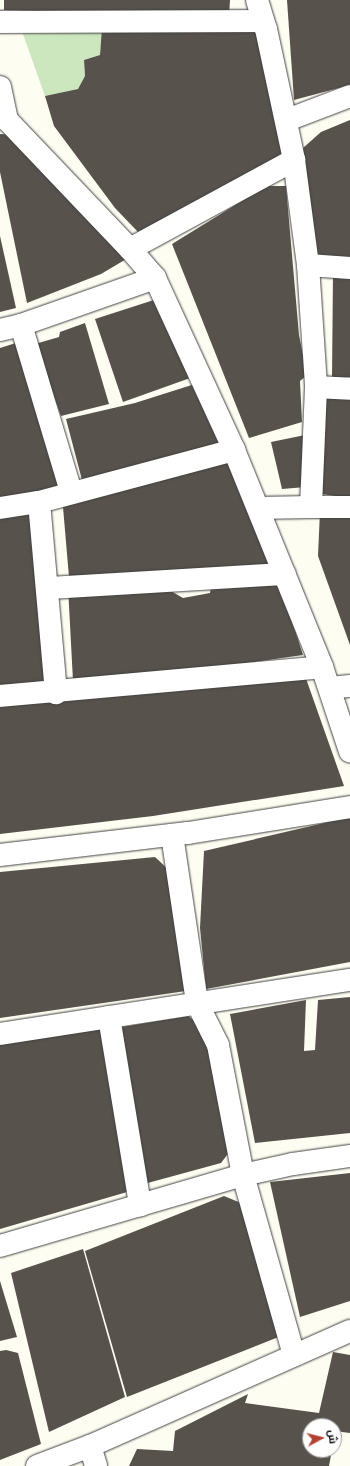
<!DOCTYPE html>
<meta charset="utf-8">
<style>
body{margin:0}
#map{position:relative;width:350px;height:1466px;overflow:hidden;background:#fefdf2;font-family:"Times New Roman",Cairo,serif}
div>[style]{position:absolute}
[style*='--x']{left:calc(var(--x)*1px);top:calc(var(--y)*1px);width:calc(var(--w)*1px);rotate:calc(var(--a)*1deg)}
.green>*{inset:0;background:#cce6be}
.building>*{inset:0;background:#57524c}
.roads{filter:drop-shadow(0 0 1px #424242) drop-shadow(0 0 1px #424242)}
.minor>*{height:22px;margin:-11px;padding:0 11px;transform-origin:11px;border-radius:11px;background:#fff}
span{translate:-50% -50%;white-space:nowrap;text-align:center;line-height:1.15;-webkit-text-stroke:4px #fff;paint-order:stroke}
.north{position:absolute;left:302px;top:1418px;width:40px;height:40px;box-sizing:border-box;background:#fff;border:1px solid #9f9f9f;border-radius:50%;rotate:83deg;font-size:11px;font-weight:700;line-height:16px;text-align:center;color:#0f0f0f}
.north::after{content:'';display:block;margin:auto;width:14px;height:18px;background:#b54031;clip-path:polygon(50% 0,100% 100%,50% 72%,0 100%)}
</style>
<div id="map">
<div class="green">
<div style="clip-path:polygon(19px 23px,102px 27px,100px 55px,84px 60px,85px 76px,78px 89px,45px 96px)"></div>
</div>
<div class="building">
<div style="clip-path:polygon(4px 0,230px 0,229px 17px,4px 10px)"></div>
<div style="clip-path:polygon(287px 0,350px 0,350px 85px,294px 100px)"></div>
<div style="clip-path:polygon(102px 27px,264px 29px,282px 156px,138px 232px,115px 208px,54px 126px,45px 96px,78px 89px,85px 76px,84px 60px,100px 55px)"></div>
<div style="clip-path:polygon(350px 120px,350px 265px,309px 263px,303px 148px,321px 132px)"></div>
<div style="clip-path:polygon(0 134px,18px 135px,128px 258px,101px 274px,27px 303px,0 172px)"></div>
<div style="clip-path:polygon(266px 186px,286px 186px,299px 335px,307px 375px,300px 381px,302px 422px,249px 438px,172px 244px)"></div>
<div style="clip-path:polygon(0 236px,16px 308px,0 312px)"></div>
<div style="clip-path:polygon(333px 273px,350px 273px,350px 377px,332px 377px)"></div>
<div style="clip-path:polygon(160px 298px,193px 377px,123px 402px,95px 319px)"></div>
<div style="clip-path:polygon(85px 323px,109px 404px,61px 416px,35px 344px,59px 337px,60px 332px)"></div>
<div style="clip-path:polygon(19px 342px,60px 488px,0 498px,0 348px)"></div>
<div style="clip-path:polygon(198px 383px,225px 446px,82px 480px,66px 419px,135px 403px)"></div>
<div style="clip-path:polygon(324px 393px,350px 395px,350px 498px,314px 493px)"></div>
<div style="clip-path:polygon(310px 434px,306px 487px,282px 489px,271px 442px)"></div>
<div style="clip-path:polygon(228px 458px,270px 569px,69px 577px,63px 507px,76px 494px)"></div>
<div style="clip-path:polygon(33px 511px,47px 681px,0 685px,0 516px)"></div>
<div style="clip-path:polygon(320px 511px,350px 511px,350px 645px,318px 556px)"></div>
<div style="clip-path:polygon(279px 581px,303px 655px,158px 676px,73px 681px,68px 587px,164px 587px,183px 598px,210px 593px,211px 587px)"></div>
<div style="clip-path:polygon(304px 673px,344px 786px,153px 816px,0 834px,0 702px)"></div>
<div style="clip-path:polygon(350px 817px,350px 962px,206px 989px,200px 928px,204px 851px)"></div>
<div style="clip-path:polygon(155px 857px,170px 871px,186px 991px,0 1018px,0 872px)"></div>
<div style="clip-path:polygon(350px 997px,350px 1133px,255px 1143px,230px 1014px,306px 1000px,304px 1051px,315px 1050px,318px 1000px)"></div>
<div style="clip-path:polygon(188px 1016px,207px 1030px,233px 1147px,221px 1163px,144px 1184px,116px 1028px)"></div>
<div style="clip-path:polygon(105px 1025px,134px 1190px,0 1229px,0 1044px)"></div>
<div style="clip-path:polygon(350px 1173px,350px 1301px,300px 1317px,270px 1182px)"></div>
<div style="clip-path:polygon(224px 1196px,241px 1203px,281px 1336px,127px 1397px,85px 1251px)"></div>
<div style="clip-path:polygon(83px 1249px,125px 1397px,49px 1432px,11px 1273px)"></div>
<div style="clip-path:polygon(0 1281px,17px 1337px,0 1341px)"></div>
<div style="clip-path:polygon(6px 1350px,18px 1353px,41px 1444px,0 1460px,0 1351px)"></div>
<div style="clip-path:polygon(333px 1352px,350px 1355px,350px 1433px,334px 1431px,334px 1426px,310px 1426px,310px 1450px,332px 1450px,329px 1466px,129px 1466px,137px 1449px,173px 1451px,175px 1431px,248px 1394px,245px 1403px,319px 1413px)"></div>
</div>
<div class="roads">
<div class="minor">
<div style="--x:257;--y:0;--w:30;--a:73"></div>
<div style="--x:266;--y:29;--w:134;--a:77.9"></div>
<div style="--x:294;--y:160;--w:106;--a:82.4"></div>
<div style="--x:308;--y:265;--w:122;--a:86.2"></div>
<div style="--x:316;--y:387;--w:120;--a:92.4"></div>
<div style="--x:311;--y:507;--w:53;--a:178.9"></div>
<div style="--x:0;--y:22;--w:263;--a:-0.2"></div>
<div style="--x:0;--y:87;--w:34;--a:78"></div>
<div style="--x:7;--y:120;--w:178;--a:46.4"></div>
<div style="--x:130;--y:249;--w:38;--a:49"></div>
<div style="--x:155;--y:278;--w:189;--a:65.3"></div>
<div style="--x:234;--y:450;--w:234;--a:67.9"></div>
<div style="--x:322;--y:667;--w:89;--a:71.6"></div>
<div style="--x:287;--y:120;--w:67;--a:-20.9"></div>
<div style="--x:130;--y:249;--w:187;--a:-28.5"></div>
<div style="--x:308;--y:265;--w:42;--a:4.1"></div>
<div style="--x:21;--y:325;--w:174;--a:73.3"></div>
<div style="--x:0;--y:330;--w:22;--a:-13"></div>
<div style="--x:21;--y:325;--w:142;--a:-19.3"></div>
<div style="--x:316;--y:387;--w:34;--a:3"></div>
<div style="--x:39;--y:502;--w:192;--a:84.9"></div>
<div style="--x:311;--y:507;--w:39;--a:0"></div>
<div style="--x:0;--y:508;--w:39;--a:-9"></div>
<div style="--x:39;--y:502;--w:202;--a:-14.9"></div>
<div style="--x:48;--y:588;--w:237;--a:-3.4"></div>
<div style="--x:330;--y:688;--w:20;--a:-6"></div>
<div style="--x:0;--y:696;--w:323;--a:-5.1"></div>
<div style="--x:172;--y:835;--w:170;--a:81.5"></div>
<div style="--x:197;--y:1003;--w:47;--a:63.4"></div>
<div style="--x:218;--y:1045;--w:132;--a:79.1"></div>
<div style="--x:243;--y:1175;--w:187;--a:74.2"></div>
<div style="--x:0;--y:855;--w:189;--a:-6.7"></div>
<div style="--x:188;--y:833;--w:164;--a:-9.1"></div>
<div style="--x:109;--y:1017;--w:191;--a:80.6"></div>
<div style="--x:0;--y:1034;--w:354;--a:-8.8"></div>
<div style="--x:0;--y:1246;--w:253;--a:-16.3"></div>
<div style="--x:243;--y:1175;--w:51;--a:-12.4"></div>
<div style="--x:293;--y:1164;--w:58;--a:-8"></div>
<div style="--x:90;--y:1446;--w:21;--a:73"></div>
<div style="--x:37;--y:1466;--w:57;--a:-20.7"></div>
<div style="--x:90;--y:1446;--w:284;--a:-23.9"></div>
</div>
</div>
<div class="north">ش</div>
</div>
